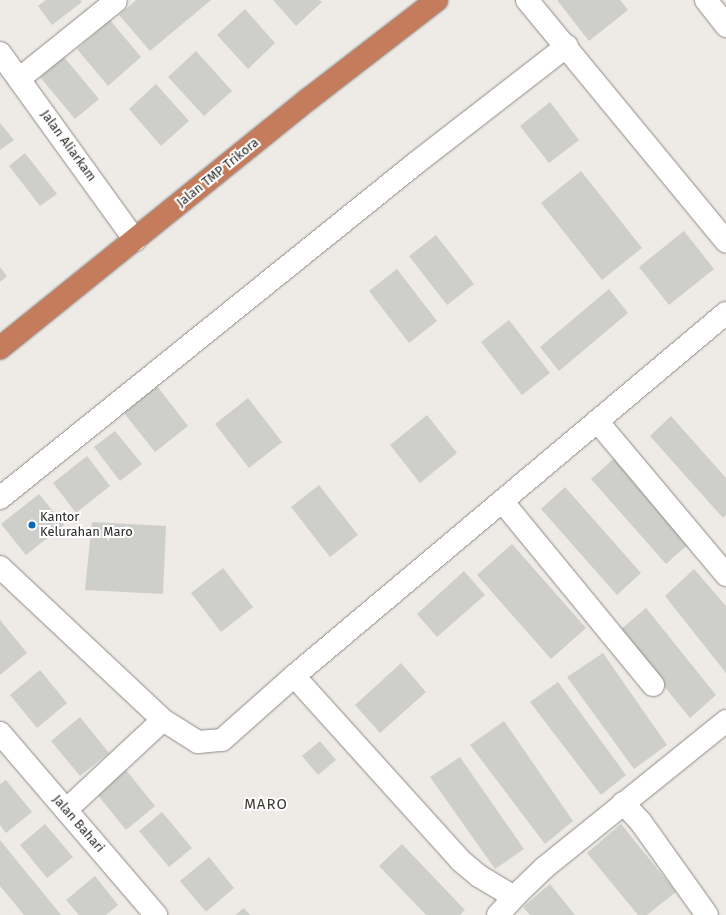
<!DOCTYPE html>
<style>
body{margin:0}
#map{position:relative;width:726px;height:915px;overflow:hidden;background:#eeeae6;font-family:"Fira Sans",sans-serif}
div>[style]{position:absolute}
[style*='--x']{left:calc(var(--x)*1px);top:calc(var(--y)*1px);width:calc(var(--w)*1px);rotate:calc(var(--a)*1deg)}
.building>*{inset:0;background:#cecfca}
.roads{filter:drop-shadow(0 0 1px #8e8b86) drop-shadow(0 0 1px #8e8b86)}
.minor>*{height:22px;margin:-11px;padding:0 11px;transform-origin:11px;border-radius:11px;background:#fff}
.highway>*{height:22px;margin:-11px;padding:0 11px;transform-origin:11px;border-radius:11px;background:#c47c5d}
.dots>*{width:11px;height:11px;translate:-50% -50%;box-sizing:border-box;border:2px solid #fff;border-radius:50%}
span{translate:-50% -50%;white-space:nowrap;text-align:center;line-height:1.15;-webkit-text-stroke:4px #fff;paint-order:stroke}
.street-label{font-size:13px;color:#2d2c2a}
.poi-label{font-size:13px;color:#2d2c2a}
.left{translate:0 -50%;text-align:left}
.quarter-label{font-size:15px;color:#3d3b37;letter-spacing:1px}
</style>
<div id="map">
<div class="building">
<div style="clip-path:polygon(46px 0,80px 0,82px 2px,52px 25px,38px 6px)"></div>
<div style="clip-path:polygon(136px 0,211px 0,150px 51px,119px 15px)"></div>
<div style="clip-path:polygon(273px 0,319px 0,322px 2px,296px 26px)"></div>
<div style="clip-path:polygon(557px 0,620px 0,628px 10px,589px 41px)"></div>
<div style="clip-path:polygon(245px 9px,275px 43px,248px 69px,217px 35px)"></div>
<div style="clip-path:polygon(110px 20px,141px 57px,108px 86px,77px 49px)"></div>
<div style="clip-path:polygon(196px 51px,232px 91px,204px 116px,168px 77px)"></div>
<div style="clip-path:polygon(64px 57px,99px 99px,75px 119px,40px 77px)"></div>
<div style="clip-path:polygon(156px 84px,189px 121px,161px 146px,129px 109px)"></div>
<div style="clip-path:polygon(550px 102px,579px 140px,549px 163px,520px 126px)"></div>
<div style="clip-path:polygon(0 123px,14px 140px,0 150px)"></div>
<div style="clip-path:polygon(25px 153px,57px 194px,40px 206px,9px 166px)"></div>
<div style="clip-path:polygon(581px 171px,642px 248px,602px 280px,541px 203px)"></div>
<div style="clip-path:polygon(684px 231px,714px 269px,669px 305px,639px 267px)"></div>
<div style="clip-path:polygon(436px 235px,474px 284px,447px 305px,409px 256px)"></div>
<div style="clip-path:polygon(0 267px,7px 276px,0 282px)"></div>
<div style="clip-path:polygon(397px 269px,437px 321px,409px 343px,369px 291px)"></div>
<div style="clip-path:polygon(609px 289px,628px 313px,559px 371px,540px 347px)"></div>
<div style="clip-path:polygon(509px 320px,550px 373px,522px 395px,481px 342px)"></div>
<div style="clip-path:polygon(157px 386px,188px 426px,155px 452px,124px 413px)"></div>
<div style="clip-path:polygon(248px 398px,282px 442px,249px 468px,215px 424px)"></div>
<div style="clip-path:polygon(427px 415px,457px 453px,420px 483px,390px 445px)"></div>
<div style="clip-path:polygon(671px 416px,726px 478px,726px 515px,723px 518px,650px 436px)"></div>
<div style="clip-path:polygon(115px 431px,142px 464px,120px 481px,94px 447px)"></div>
<div style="clip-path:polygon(618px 455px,694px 539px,666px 564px,591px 479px)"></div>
<div style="clip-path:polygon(87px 456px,110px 486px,76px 513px,53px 483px)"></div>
<div style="clip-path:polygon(319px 485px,358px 535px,330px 557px,291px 507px)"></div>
<div style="clip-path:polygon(565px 487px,641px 573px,617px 595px,541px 509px)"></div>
<div style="clip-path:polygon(39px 494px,64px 525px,26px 555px,1px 524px)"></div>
<div style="clip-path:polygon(92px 522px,166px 526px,163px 594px,85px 590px)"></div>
<div style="clip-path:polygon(512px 544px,586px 628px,551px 659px,477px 575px)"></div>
<div style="clip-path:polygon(223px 568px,253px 607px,221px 632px,191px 593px)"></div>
<div style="clip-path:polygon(694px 569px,726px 606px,726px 673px,665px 596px)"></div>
<div style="clip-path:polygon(464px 571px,485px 595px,437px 637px,417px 614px)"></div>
<div style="clip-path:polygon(646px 608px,716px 695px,690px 718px,619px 631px)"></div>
<div style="clip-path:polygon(0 620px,27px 653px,0 675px)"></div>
<div style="clip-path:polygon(603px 653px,667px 745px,634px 769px,567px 677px)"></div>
<div style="clip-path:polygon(401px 663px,426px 692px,380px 733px,355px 705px)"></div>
<div style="clip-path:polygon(40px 670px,67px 703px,37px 728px,10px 695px)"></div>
<div style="clip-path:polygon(558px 682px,626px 775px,601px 795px,530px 702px)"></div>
<div style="clip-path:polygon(80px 717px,109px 753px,80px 776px,51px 741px)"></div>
<div style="clip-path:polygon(504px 721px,573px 821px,545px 844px,470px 745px)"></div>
<div style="clip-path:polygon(320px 741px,336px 760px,318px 775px,302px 756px)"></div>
<div style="clip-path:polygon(460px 757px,524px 849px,495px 869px,430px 777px)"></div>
<div style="clip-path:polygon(126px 770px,155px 806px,126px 830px,97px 794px)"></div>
<div style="clip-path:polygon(6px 780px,32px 812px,6px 833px,0 825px,0 784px)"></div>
<div style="clip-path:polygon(162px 812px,192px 848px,169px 867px,139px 831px)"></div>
<div style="clip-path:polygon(45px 824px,73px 857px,47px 878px,20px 845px)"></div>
<div style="clip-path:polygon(621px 824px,676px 892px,647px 915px,638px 915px,587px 853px)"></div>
<div style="clip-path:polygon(0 840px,61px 915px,24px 915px,0 886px)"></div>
<div style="clip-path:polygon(402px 844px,465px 910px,460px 915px,426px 915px,379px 866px)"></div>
<div style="clip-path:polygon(209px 857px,234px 888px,206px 912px,180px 881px)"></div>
<div style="clip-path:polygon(95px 876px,118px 905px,106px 915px,79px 915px,66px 900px)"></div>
<div style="clip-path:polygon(550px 884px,575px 915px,530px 915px,523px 907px)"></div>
<div style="clip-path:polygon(244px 908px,250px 915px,235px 915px)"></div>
</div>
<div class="roads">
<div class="minor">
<div style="--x:527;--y:0;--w:313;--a:50.5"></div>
<div style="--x:706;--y:0;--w:33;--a:52"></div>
<div style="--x:0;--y:53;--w:231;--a:54.2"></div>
<div style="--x:19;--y:79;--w:124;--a:-38.8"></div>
<div style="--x:597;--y:421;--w:201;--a:50"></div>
<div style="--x:0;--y:498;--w:534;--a:-38.84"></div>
<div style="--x:416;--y:163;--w:191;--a:-37.8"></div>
<div style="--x:502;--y:501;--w:238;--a:50.6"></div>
<div style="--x:0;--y:567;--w:224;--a:43.2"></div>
<div style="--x:163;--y:720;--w:41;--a:32.2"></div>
<div style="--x:198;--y:742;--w:24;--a:-5"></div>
<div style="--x:222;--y:740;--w:96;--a:-41.6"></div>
<div style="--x:294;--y:676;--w:564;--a:-40.04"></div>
<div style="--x:294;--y:676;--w:249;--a:47.9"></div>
<div style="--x:461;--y:861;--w:23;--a:40"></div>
<div style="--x:479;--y:876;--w:41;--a:31"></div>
<div style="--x:514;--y:897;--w:42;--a:-44"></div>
<div style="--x:544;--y:868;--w:234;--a:-38.9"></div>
<div style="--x:0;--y:733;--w:240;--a:49.4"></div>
<div style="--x:623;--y:803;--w:25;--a:47"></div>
<div style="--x:640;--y:821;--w:115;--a:54.5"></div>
<div style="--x:66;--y:810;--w:132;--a:-42.9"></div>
<div style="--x:498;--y:915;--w:24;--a:-48"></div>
</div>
<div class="highway">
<div style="--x:0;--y:348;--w:398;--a:-38.9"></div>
<div style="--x:310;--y:98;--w:160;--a:-37.7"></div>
</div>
</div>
<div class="dots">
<div style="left:32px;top:525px;background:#066ab6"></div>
</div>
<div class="street-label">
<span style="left:68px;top:146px;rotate:54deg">Jalan Aliarkam</span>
<span style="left:218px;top:173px;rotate:-39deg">Jalan TMP Trikora</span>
<span style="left:78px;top:824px;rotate:49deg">Jalan Bahari</span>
</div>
<div class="poi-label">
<span class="left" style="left:40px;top:525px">Kantor<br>Kelurahan Maro</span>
</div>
<div class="quarter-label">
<span style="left:266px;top:805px">MARO</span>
</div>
</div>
